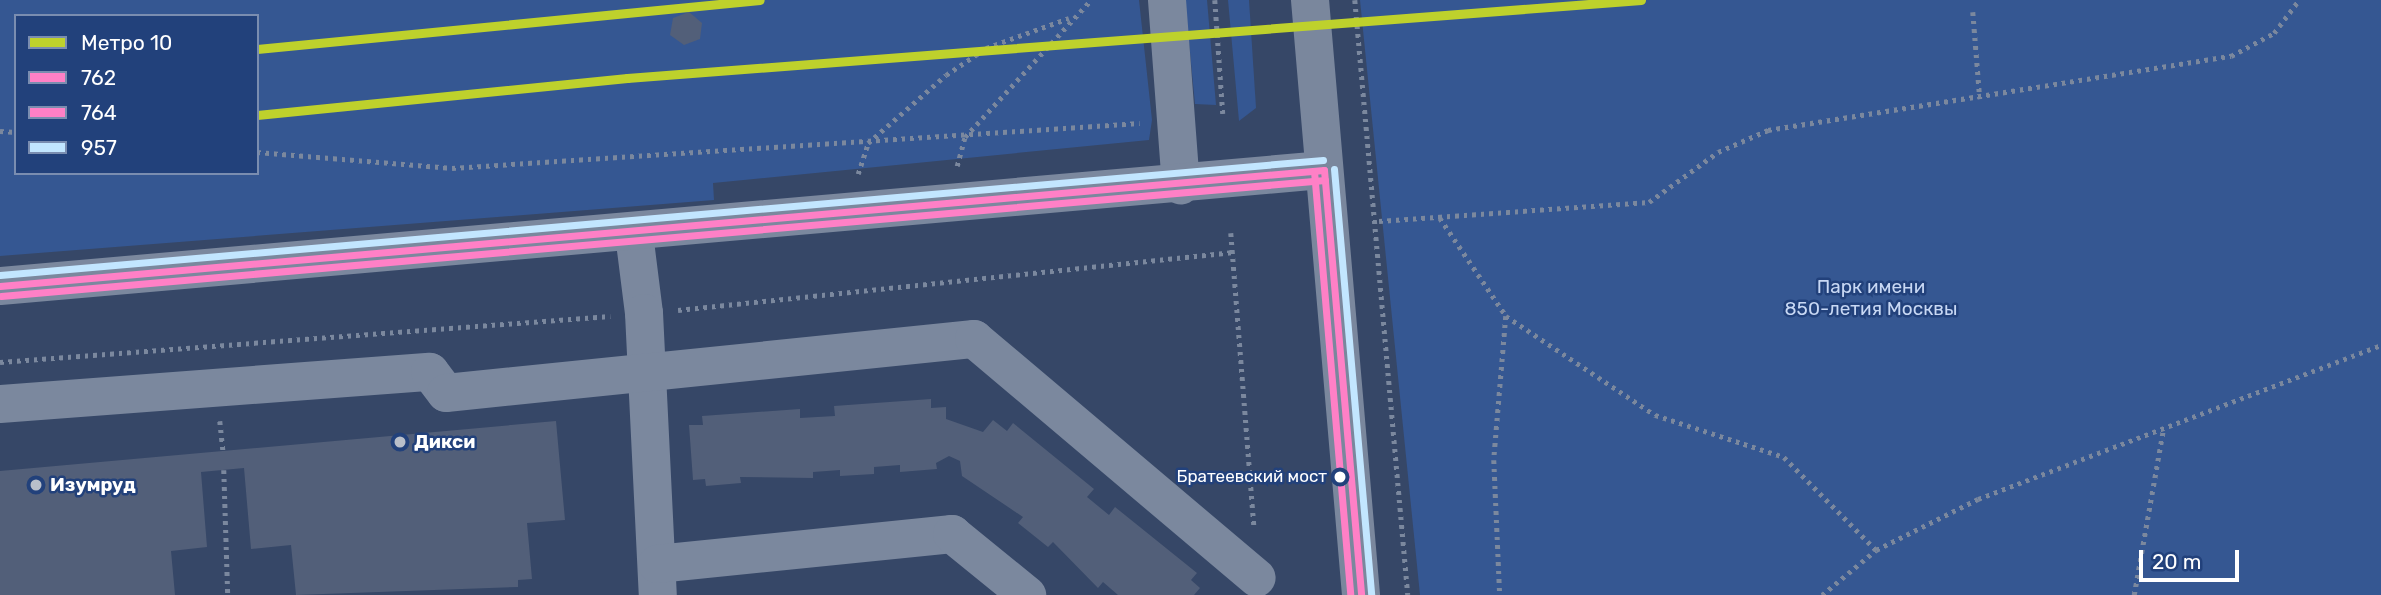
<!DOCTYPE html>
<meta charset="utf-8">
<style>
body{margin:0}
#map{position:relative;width:2381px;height:595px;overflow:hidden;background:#364767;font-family:Rubik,sans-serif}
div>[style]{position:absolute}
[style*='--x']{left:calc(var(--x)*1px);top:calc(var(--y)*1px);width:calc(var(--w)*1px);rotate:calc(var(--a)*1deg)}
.green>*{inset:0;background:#355792}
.building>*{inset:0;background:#525f79}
.path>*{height:4.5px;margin-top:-2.25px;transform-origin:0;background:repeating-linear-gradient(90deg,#7b889e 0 3.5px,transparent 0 8.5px)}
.minor>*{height:38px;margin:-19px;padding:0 19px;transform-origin:19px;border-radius:19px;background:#7b889e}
.major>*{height:38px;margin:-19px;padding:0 19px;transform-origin:19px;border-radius:19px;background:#7a879d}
.bus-1>*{height:7px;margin:-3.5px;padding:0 3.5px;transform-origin:3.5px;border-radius:3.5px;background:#ff80c6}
.bus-2>*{height:7px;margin:-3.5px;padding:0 3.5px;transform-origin:3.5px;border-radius:3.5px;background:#ff80c6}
.bus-3>*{height:7px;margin:-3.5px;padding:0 3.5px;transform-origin:3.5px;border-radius:3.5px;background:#c2e6ff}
.metro-1>*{height:9px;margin:-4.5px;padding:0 4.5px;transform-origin:4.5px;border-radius:4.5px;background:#bed12c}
.dots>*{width:19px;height:19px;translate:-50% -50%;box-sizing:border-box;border:4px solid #22417b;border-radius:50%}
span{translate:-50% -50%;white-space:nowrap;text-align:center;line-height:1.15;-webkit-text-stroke:5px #22417b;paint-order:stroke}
.bus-label{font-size:17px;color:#fff}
.right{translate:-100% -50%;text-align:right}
.park-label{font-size:19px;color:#c8d8f4}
.poi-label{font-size:19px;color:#fff;font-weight:700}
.left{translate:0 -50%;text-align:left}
.legend{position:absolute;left:14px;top:14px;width:245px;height:161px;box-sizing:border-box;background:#22417b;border:2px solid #7a8db0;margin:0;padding:9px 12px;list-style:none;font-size:21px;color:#fff}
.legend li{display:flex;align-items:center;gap:14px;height:35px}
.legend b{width:35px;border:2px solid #7a8db0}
.scale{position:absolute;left:2139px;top:550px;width:100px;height:32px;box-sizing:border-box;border:4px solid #fff;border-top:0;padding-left:9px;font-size:21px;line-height:24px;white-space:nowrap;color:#fff;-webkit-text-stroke:5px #22417b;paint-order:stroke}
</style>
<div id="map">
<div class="green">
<div style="clip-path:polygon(evenodd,0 0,1139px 0,1152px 120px,1149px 140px,713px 183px,714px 200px,0 256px,0 0,16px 16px,257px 16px,257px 173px,16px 173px,16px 16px)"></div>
<div style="clip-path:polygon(1185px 0,1207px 0,1216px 105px,1195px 104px)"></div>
<div style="clip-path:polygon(1228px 0,1249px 0,1256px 108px,1239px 121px)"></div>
<div style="clip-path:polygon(1360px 0,2381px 0,2381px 595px,1420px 595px)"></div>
</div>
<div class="building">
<div style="clip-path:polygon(689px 12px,702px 23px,700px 39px,684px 45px,670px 35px,673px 18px)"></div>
<div style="clip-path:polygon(931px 399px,931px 408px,946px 407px,946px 419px,983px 432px,993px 420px,1007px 431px,1013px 423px,1094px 489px,1087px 497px,1109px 515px,1115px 507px,1197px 573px,1191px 580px,1200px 588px,1194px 595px,1118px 595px,1103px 582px,1098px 588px,1053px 542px,1048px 547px,1018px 523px,1023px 517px,962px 476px,960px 461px,949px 456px,936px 463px,937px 469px,900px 472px,900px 465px,874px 467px,874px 474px,840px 476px,840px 470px,813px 472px,813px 478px,740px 477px,741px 483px,706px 486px,705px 479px,693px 480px,689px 425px,703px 425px,702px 416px,800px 409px,800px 418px,835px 416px,834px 406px)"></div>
<div style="clip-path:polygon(556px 421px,565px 520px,527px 523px,532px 579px,518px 580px,518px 587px,296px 595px,291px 545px,251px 549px,244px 468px,201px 472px,207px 547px,171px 551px,175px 595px,0 595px,0 471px)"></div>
</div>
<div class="path">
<div style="--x:1215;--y:0;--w:114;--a:86"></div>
<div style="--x:1355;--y:0;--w:597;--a:84.91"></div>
<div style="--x:1973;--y:12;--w:87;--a:85.4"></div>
<div style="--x:0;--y:131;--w:16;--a:4"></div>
<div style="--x:257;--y:152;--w:196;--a:4.7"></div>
<div style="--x:452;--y:168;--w:689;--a:-3.74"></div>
<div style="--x:957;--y:166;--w:30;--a:-75"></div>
<div style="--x:965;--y:137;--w:186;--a:-47.4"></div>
<div style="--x:858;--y:174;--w:33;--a:-72"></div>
<div style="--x:868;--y:143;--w:103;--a:-41.1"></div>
<div style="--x:946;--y:75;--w:48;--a:-34"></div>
<div style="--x:986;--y:48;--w:88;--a:-19.9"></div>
<div style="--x:1440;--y:218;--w:118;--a:56"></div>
<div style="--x:1506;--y:316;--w:144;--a:94.8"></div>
<div style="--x:1494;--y:460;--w:135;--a:87.5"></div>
<div style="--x:1379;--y:221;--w:271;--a:-4"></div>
<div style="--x:1649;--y:202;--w:85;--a:-35.9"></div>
<div style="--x:1718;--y:152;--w:55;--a:-23.7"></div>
<div style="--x:1768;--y:130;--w:469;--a:-9.1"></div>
<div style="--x:2231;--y:56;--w:49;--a:-28.1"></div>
<div style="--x:2274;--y:33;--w:41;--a:-52.9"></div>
<div style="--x:1231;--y:233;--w:296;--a:85.5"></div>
<div style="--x:678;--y:310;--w:559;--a:-5.96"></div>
<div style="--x:1506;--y:316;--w:179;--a:33.6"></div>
<div style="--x:1655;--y:415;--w:136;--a:18"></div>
<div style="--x:1784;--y:457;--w:131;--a:45.3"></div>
<div style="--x:0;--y:362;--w:612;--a:-4.31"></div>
<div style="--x:220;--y:421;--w:30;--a:84"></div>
<div style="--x:224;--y:470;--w:125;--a:88.2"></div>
<div style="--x:1822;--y:595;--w:70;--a:-39.8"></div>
<div style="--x:1876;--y:550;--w:114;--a:-26.6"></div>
<div style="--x:1978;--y:499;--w:431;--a:-20.9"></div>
<div style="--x:2134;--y:595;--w:168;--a:-80"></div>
</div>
<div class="minor">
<div style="--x:1167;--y:0;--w:186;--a:85.7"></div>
<div style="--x:634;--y:234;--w:80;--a:82.8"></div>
<div style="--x:644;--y:313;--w:282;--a:87.2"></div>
<div style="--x:0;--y:286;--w:1329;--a:-5.01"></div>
<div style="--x:0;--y:404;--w:431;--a:-4.3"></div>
<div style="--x:430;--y:372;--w:26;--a:53"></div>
<div style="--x:446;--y:393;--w:531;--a:-5.84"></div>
<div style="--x:974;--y:339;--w:370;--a:40.2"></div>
<div style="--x:657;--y:564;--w:297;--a:-5.8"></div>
<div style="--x:952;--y:534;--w:97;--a:39.1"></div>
</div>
<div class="major">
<div style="--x:1310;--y:0;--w:597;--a:85.1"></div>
</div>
<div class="bus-1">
<div style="--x:1324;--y:170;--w:427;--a:85"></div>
<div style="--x:0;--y:286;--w:1329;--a:-5.01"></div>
</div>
<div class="bus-2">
<div style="--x:1314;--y:171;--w:426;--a:85.1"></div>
<div style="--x:1;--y:296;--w:1329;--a:-5.01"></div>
</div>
<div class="bus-3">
<div style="--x:1334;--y:169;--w:427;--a:85"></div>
<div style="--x:0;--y:275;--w:1328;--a:-4.97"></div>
</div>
<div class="metro-1">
<div style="--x:257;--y:49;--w:505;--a:-5.56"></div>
<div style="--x:257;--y:115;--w:372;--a:-5.7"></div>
<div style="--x:627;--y:78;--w:1017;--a:-4.4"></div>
</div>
<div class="dots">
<div style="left:400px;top:442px;background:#b9bfca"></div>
<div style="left:1340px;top:477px;background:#fff"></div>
<div style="left:36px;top:485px;background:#b9bfca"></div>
</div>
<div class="bus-label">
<span class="right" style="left:1327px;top:477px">Братеевский мост</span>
</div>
<div class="park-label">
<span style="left:1871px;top:298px">Парк имени<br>850-летия Москвы</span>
</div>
<div class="poi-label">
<span class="left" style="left:414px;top:442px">Дикси</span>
<span class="left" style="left:50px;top:485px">Изумруд</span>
</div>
<ul class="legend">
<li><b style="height:9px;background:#bed12c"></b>Метро 10</li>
<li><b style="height:9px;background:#ff80c6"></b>762</li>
<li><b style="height:9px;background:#ff80c6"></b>764</li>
<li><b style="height:9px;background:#c2e6ff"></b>957</li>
</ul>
<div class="scale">20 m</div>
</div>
